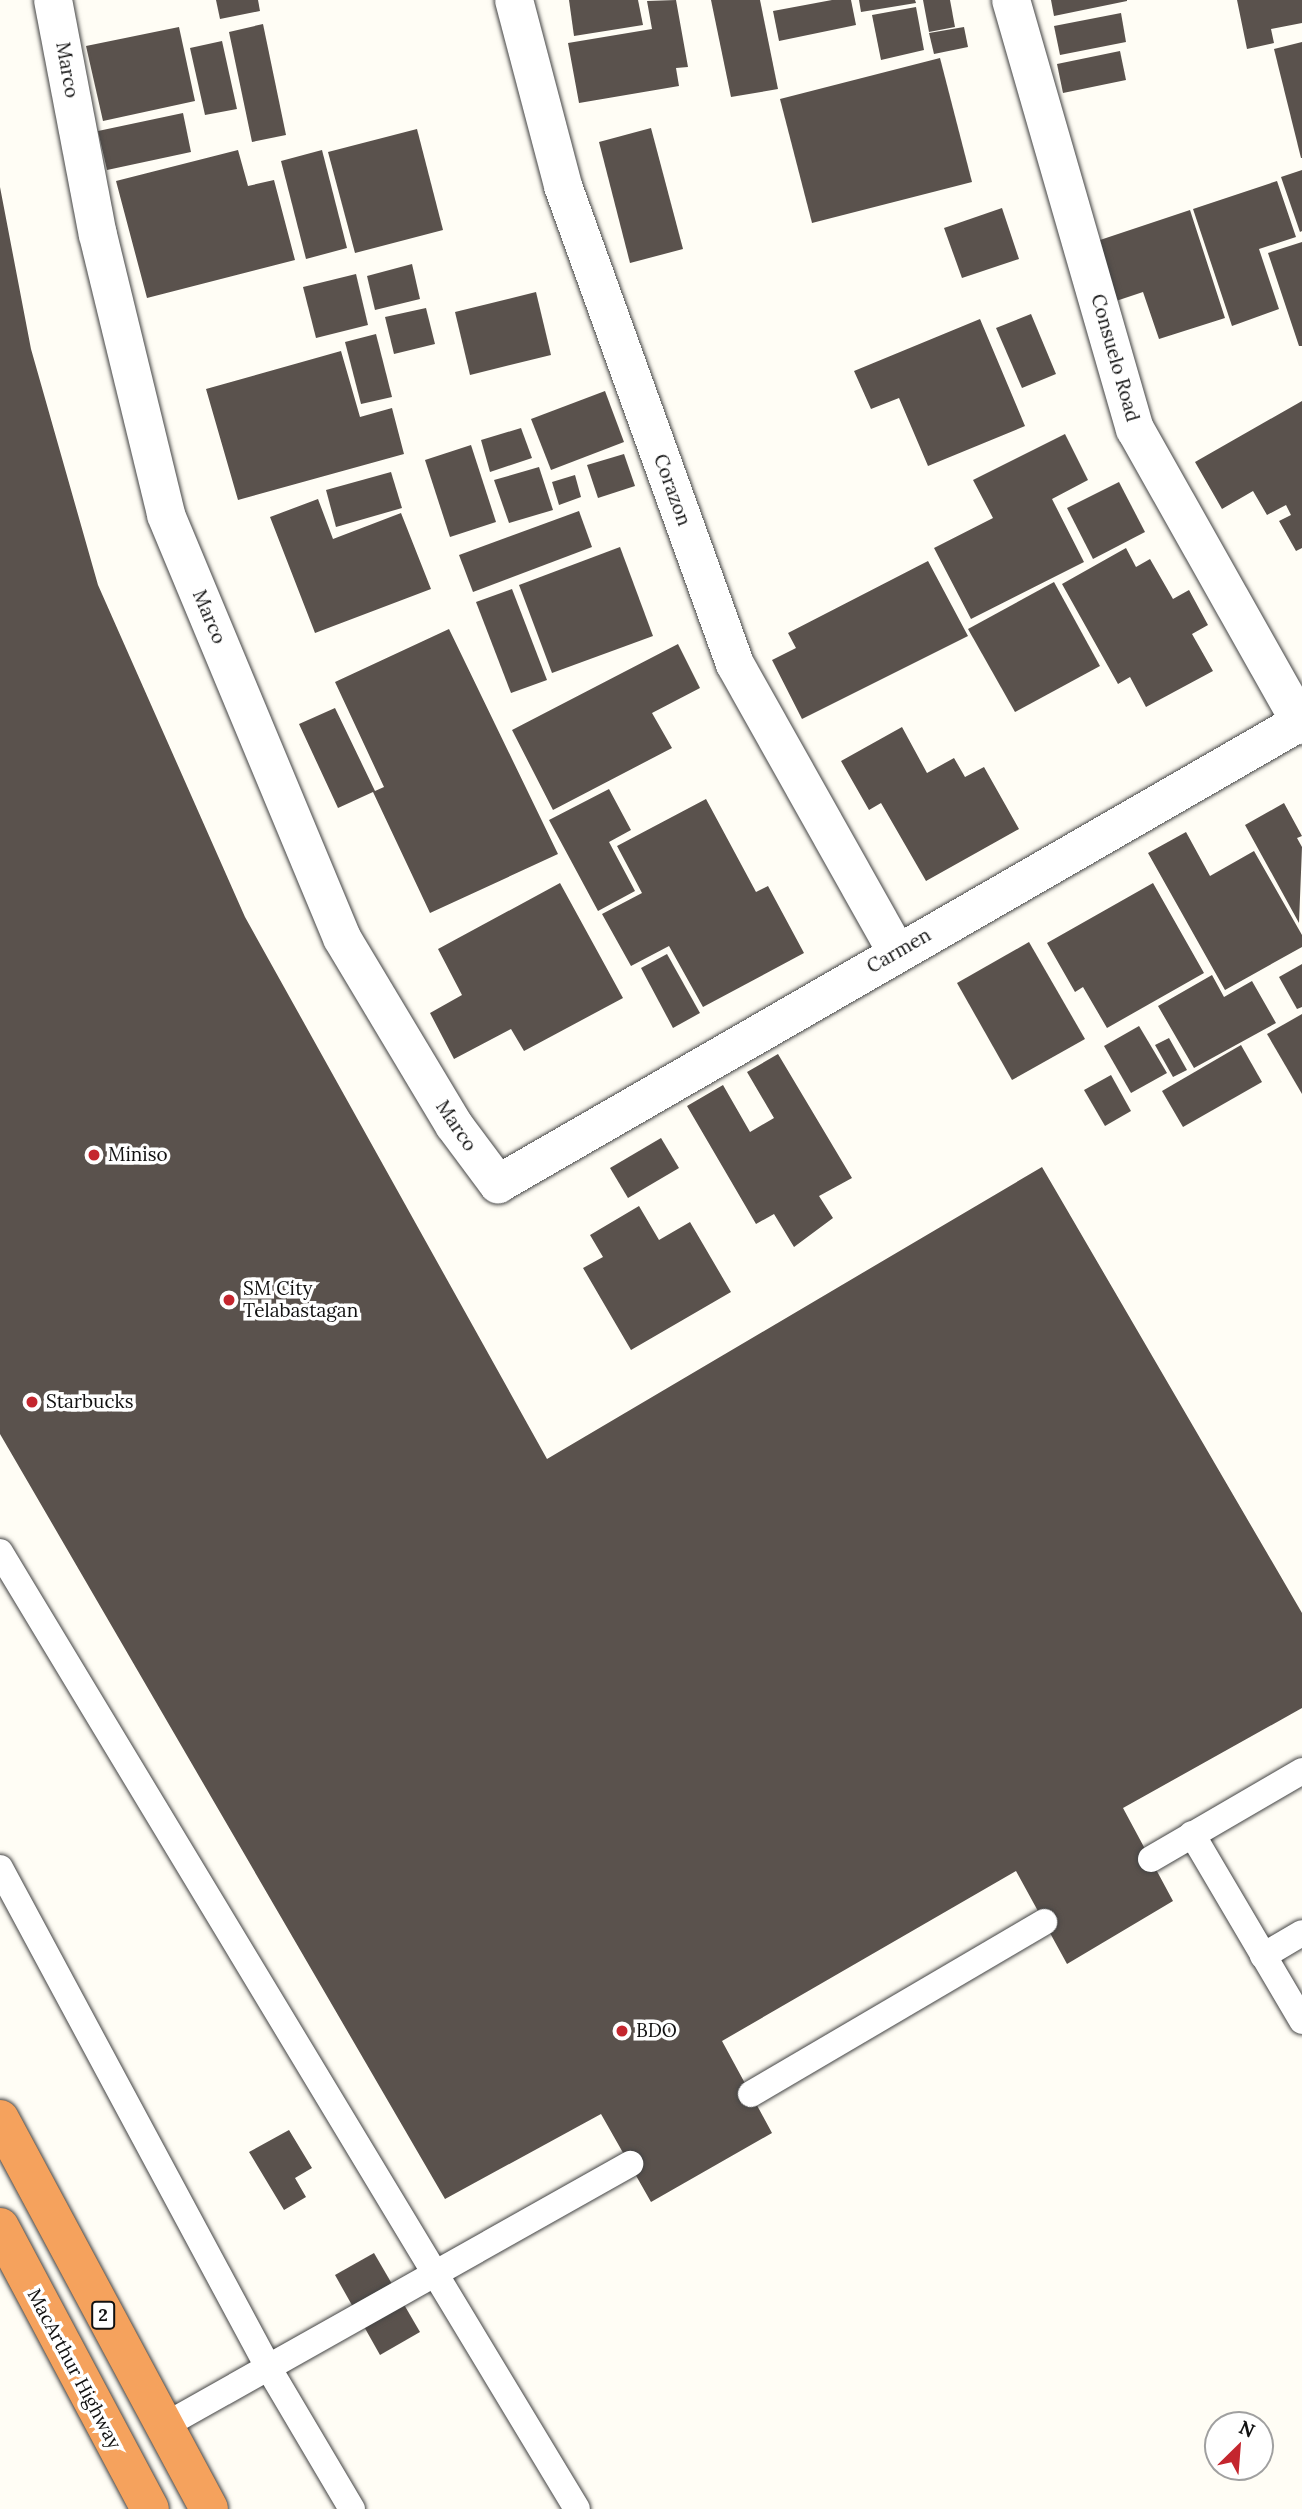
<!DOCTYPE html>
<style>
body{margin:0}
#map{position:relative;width:1302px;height:2509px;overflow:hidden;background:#fffdf5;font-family:Lora,serif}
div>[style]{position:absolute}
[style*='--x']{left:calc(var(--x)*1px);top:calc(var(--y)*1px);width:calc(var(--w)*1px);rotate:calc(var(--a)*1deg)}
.building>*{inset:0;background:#5a524d}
.roads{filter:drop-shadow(0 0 2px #444) drop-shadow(0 0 2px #444)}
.lane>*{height:26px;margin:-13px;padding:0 13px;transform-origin:13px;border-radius:13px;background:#fff}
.street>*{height:38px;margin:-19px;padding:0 19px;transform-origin:19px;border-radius:19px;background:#fff}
.highway>*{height:38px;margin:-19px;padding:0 19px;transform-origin:19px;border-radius:19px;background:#f5a25d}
.dots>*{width:19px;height:19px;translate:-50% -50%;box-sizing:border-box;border:4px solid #fff;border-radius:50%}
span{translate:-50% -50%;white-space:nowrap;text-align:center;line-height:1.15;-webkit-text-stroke:7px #fff;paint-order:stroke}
.shield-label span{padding:2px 5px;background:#fff;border:2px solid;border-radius:5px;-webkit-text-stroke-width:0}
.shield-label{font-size:18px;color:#111;font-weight:700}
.street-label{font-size:19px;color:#111}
.poi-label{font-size:19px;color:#111}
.left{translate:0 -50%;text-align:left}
.north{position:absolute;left:1204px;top:2411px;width:70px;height:70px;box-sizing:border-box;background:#fff;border:2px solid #a0a0a0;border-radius:50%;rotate:25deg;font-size:19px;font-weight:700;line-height:28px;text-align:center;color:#111}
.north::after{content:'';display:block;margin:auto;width:24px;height:32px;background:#c4262e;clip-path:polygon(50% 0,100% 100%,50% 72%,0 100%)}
</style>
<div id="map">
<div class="building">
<div style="clip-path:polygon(216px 0,258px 0,260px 11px,220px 19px)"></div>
<div style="clip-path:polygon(569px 0,638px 0,643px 25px,574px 36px)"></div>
<div style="clip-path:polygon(676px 0,688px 67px,676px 68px,679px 86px,579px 103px,568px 43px,652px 29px,647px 1px)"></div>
<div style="clip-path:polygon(711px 0,760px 0,778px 89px,731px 97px)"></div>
<div style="clip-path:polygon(832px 0,851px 0,856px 25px,779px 41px,773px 11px)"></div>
<div style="clip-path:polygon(859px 0,915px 0,916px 3px,861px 12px)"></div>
<div style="clip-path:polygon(923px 0,950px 0,955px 27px,929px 32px)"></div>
<div style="clip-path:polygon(1051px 0,1127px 0,1127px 1px,1054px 16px)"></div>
<div style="clip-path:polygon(1237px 0,1302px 0,1302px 23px,1271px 29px,1274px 43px,1247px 49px)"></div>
<div style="clip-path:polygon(916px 7px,924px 50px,881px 60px,872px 15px)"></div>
<div style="clip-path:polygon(1121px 13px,1126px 42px,1060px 55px,1054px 26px)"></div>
<div style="clip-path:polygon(263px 24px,286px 135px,252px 142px,229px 32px)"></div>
<div style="clip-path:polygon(179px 27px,195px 101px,103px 121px,86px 46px)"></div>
<div style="clip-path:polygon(964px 27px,968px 47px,934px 54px,929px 33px)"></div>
<div style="clip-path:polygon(222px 41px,237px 109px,205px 115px,190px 48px)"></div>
<div style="clip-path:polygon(1302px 42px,1302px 158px,1301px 158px,1274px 49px)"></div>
<div style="clip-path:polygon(1120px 51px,1126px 80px,1063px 93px,1057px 64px)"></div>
<div style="clip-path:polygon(940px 58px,972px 182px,812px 223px,780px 99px)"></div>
<div style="clip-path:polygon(183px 113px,191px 152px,107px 170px,98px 131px)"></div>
<div style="clip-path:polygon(651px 128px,683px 249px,630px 263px,599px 142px)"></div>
<div style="clip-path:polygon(417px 129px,443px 230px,355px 253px,328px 152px)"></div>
<div style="clip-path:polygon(238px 150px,248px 186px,274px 180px,295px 260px,147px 298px,116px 181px)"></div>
<div style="clip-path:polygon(322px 150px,347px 248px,306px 259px,281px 161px)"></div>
<div style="clip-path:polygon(1302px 170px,1302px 231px,1300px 232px,1281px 177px)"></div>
<div style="clip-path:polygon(1277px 181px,1296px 237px,1259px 249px,1279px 309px,1232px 326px,1193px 209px)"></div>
<div style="clip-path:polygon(0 187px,31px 349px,98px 585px,245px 917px,547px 1459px,1042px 1167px,1302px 1613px,1302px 1708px,1123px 1808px,1173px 1901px,1067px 1964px,1016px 1871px,722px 2041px,772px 2133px,651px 2202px,601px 2114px,445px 2199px,0 1434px)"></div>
<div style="clip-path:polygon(1002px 208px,1019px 259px,962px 278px,944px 228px)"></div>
<div style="clip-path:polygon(1190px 210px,1225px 318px,1159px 339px,1143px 292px,1113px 302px,1094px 242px)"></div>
<div style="clip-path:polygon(1302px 242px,1302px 346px,1299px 346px,1268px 253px)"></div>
<div style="clip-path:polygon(412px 264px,420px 299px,375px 310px,367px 276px)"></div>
<div style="clip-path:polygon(356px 274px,368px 325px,316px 338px,303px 287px)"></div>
<div style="clip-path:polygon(536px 292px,551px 355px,470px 375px,455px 312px)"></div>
<div style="clip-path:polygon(426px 308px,435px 344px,394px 354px,385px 317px)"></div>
<div style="clip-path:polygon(1031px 314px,1056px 374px,1022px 388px,996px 328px)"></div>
<div style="clip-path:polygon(980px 319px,1025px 426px,928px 466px,899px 398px,871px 409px,854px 371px)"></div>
<div style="clip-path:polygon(376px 334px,392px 397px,361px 404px,345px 342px)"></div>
<div style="clip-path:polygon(341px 351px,360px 417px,392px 408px,404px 454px,238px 500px,206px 389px)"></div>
<div style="clip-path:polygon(605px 391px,624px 442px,551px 470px,531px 419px)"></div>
<div style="clip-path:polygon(1302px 401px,1302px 548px,1296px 551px,1279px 521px,1291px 515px,1286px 505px,1267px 515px,1253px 491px,1222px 509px,1195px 462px)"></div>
<div style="clip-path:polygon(521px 428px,532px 458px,490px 472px,481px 440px)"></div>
<div style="clip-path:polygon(1065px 434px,1088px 480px,1052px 499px,1084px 562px,971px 619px,934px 548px,993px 518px,973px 480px)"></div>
<div style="clip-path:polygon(471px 445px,496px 522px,450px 537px,425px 460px)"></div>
<div style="clip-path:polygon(624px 454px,635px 486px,598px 498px,587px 465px)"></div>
<div style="clip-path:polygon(539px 467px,553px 510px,509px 523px,494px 480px)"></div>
<div style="clip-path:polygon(391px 472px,402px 508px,336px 527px,326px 490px)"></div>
<div style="clip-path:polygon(575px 475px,581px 497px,559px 505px,552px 482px)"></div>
<div style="clip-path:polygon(1119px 482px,1145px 532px,1093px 559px,1067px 508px)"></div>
<div style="clip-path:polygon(318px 499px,333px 539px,401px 513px,431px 589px,315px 633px,270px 517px)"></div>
<div style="clip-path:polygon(579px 511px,592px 547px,473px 592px,459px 555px)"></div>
<div style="clip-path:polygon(620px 547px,653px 636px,552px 673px,519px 585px)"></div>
<div style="clip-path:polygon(1126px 548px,1136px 567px,1150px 559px,1173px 599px,1189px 590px,1208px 625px,1192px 634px,1213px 671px,1146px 707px,1130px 677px,1118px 684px,1062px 584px)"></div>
<div style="clip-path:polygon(928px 561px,968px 636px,802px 719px,772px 660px,796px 648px,788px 633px)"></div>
<div style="clip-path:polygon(1054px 582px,1100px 666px,1015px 712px,968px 629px)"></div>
<div style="clip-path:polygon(512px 589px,547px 680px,511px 693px,476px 602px)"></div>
<div style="clip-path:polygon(449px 629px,558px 854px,430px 913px,373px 792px,338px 808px,299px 724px,335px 708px,375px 791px,384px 787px,335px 682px)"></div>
<div style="clip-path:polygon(678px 644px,700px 688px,652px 713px,672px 748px,553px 810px,512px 730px)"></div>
<div style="clip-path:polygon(902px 727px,927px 773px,954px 758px,965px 777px,984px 767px,1019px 829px,926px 881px,881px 803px,869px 810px,841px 761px)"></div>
<div style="clip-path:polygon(609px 789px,631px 830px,609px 842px,635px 891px,598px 911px,549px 820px)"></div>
<div style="clip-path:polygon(706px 799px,756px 892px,768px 886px,804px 953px,703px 1007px,669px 946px,631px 966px,602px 914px,642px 893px,617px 846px)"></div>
<div style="clip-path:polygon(1284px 803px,1302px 836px,1297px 838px,1302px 847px,1299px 923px,1245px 825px)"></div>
<div style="clip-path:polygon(1186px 832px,1210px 876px,1254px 851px,1302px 935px,1302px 947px,1225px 990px,1148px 853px)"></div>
<div style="clip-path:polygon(560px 883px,623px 998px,524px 1051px,511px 1029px,454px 1059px,430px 1013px,462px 995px,438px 949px)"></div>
<div style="clip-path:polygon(1153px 883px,1204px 973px,1107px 1028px,1083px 987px,1075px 992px,1047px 943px)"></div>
<div style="clip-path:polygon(1029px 942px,1085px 1039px,1012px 1080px,957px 983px)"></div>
<div style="clip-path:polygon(667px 954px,700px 1013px,673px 1028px,641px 968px)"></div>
<div style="clip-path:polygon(1302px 964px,1302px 1007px,1297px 1009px,1279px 977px)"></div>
<div style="clip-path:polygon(1212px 975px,1224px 997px,1252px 981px,1276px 1023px,1194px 1068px,1158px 1006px)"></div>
<div style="clip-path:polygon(1302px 1014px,1302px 1094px,1267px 1034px)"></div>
<div style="clip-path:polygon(1139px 1026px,1167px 1073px,1131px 1093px,1104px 1046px)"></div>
<div style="clip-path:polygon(1169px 1038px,1187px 1070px,1173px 1077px,1155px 1045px)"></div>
<div style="clip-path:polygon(1241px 1045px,1262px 1082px,1183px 1127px,1162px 1091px)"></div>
<div style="clip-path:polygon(778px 1054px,852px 1178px,819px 1196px,833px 1218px,794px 1247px,774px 1214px,756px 1224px,687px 1106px,723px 1085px,750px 1132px,774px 1118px,747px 1072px)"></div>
<div style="clip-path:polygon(1111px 1075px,1131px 1111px,1105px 1126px,1084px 1090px)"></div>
<div style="clip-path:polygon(661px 1138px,679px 1168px,628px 1198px,610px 1168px)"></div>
<div style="clip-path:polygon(639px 1206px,659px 1240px,690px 1222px,731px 1292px,631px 1350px,583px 1268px,603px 1257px,590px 1235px)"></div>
<div style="clip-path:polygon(289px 2130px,312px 2168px,295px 2178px,306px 2197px,284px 2210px,249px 2152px)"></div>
<div style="clip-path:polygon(374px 2253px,420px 2332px,380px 2355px,335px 2275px)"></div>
</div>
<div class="roads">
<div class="lane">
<div style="--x:0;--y:1552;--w:1117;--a:58.91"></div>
<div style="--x:1192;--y:1834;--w:217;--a:59.5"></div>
<div style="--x:1151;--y:1859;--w:175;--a:-30.2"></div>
<div style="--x:0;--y:1868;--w:566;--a:61.76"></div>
<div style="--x:268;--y:2367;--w:165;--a:59.4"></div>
<div style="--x:1263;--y:1956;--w:45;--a:-30.5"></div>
<div style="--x:751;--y:2094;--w:340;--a:-30.4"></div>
<div style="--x:164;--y:2426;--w:535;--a:-29.35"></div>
</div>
<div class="street">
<div style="--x:53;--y:0;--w:239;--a:79.2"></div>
<div style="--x:98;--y:235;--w:288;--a:76.3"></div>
<div style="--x:166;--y:515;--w:458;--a:67.4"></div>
<div style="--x:342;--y:938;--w:218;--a:59.1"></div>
<div style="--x:454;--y:1125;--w:74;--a:53.3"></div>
<div style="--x:498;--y:1184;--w:928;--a:-29.94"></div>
<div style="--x:514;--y:0;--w:192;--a:75.2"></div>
<div style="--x:563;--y:186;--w:508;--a:70.21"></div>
<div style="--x:735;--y:664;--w:331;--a:60.7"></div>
<div style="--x:1011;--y:0;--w:447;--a:73.9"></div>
<div style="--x:1135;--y:429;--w:340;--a:60.6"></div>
</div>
<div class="highway">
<div style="--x:0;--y:2119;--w:442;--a:61.8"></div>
<div style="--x:0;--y:2227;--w:319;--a:62"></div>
</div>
</div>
<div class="dots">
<div style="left:94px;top:1155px;background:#c4262e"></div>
<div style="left:229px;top:1300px;background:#c4262e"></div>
<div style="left:32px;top:1402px;background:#c4262e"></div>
<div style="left:622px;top:2031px;background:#c4262e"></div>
</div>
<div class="shield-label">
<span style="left:103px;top:2315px">2</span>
</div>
<div class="street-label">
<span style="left:67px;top:70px;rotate:80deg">Marco</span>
<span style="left:1115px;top:358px;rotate:74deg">Consuelo Road</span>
<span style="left:672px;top:490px;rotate:70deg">Corazon</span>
<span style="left:209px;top:617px;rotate:67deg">Marco</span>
<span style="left:899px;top:951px;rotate:-30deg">Carmen</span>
<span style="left:456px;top:1126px;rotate:56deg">Marco</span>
<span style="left:74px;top:2369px;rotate:62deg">MacArthur Highway</span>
</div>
<div class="poi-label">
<span class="left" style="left:108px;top:1155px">Miniso</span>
<span class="left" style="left:243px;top:1300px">SM City<br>Telabastagan</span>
<span class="left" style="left:46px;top:1402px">Starbucks</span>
<span class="left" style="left:636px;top:2031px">BDO</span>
</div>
<div class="north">N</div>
</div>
